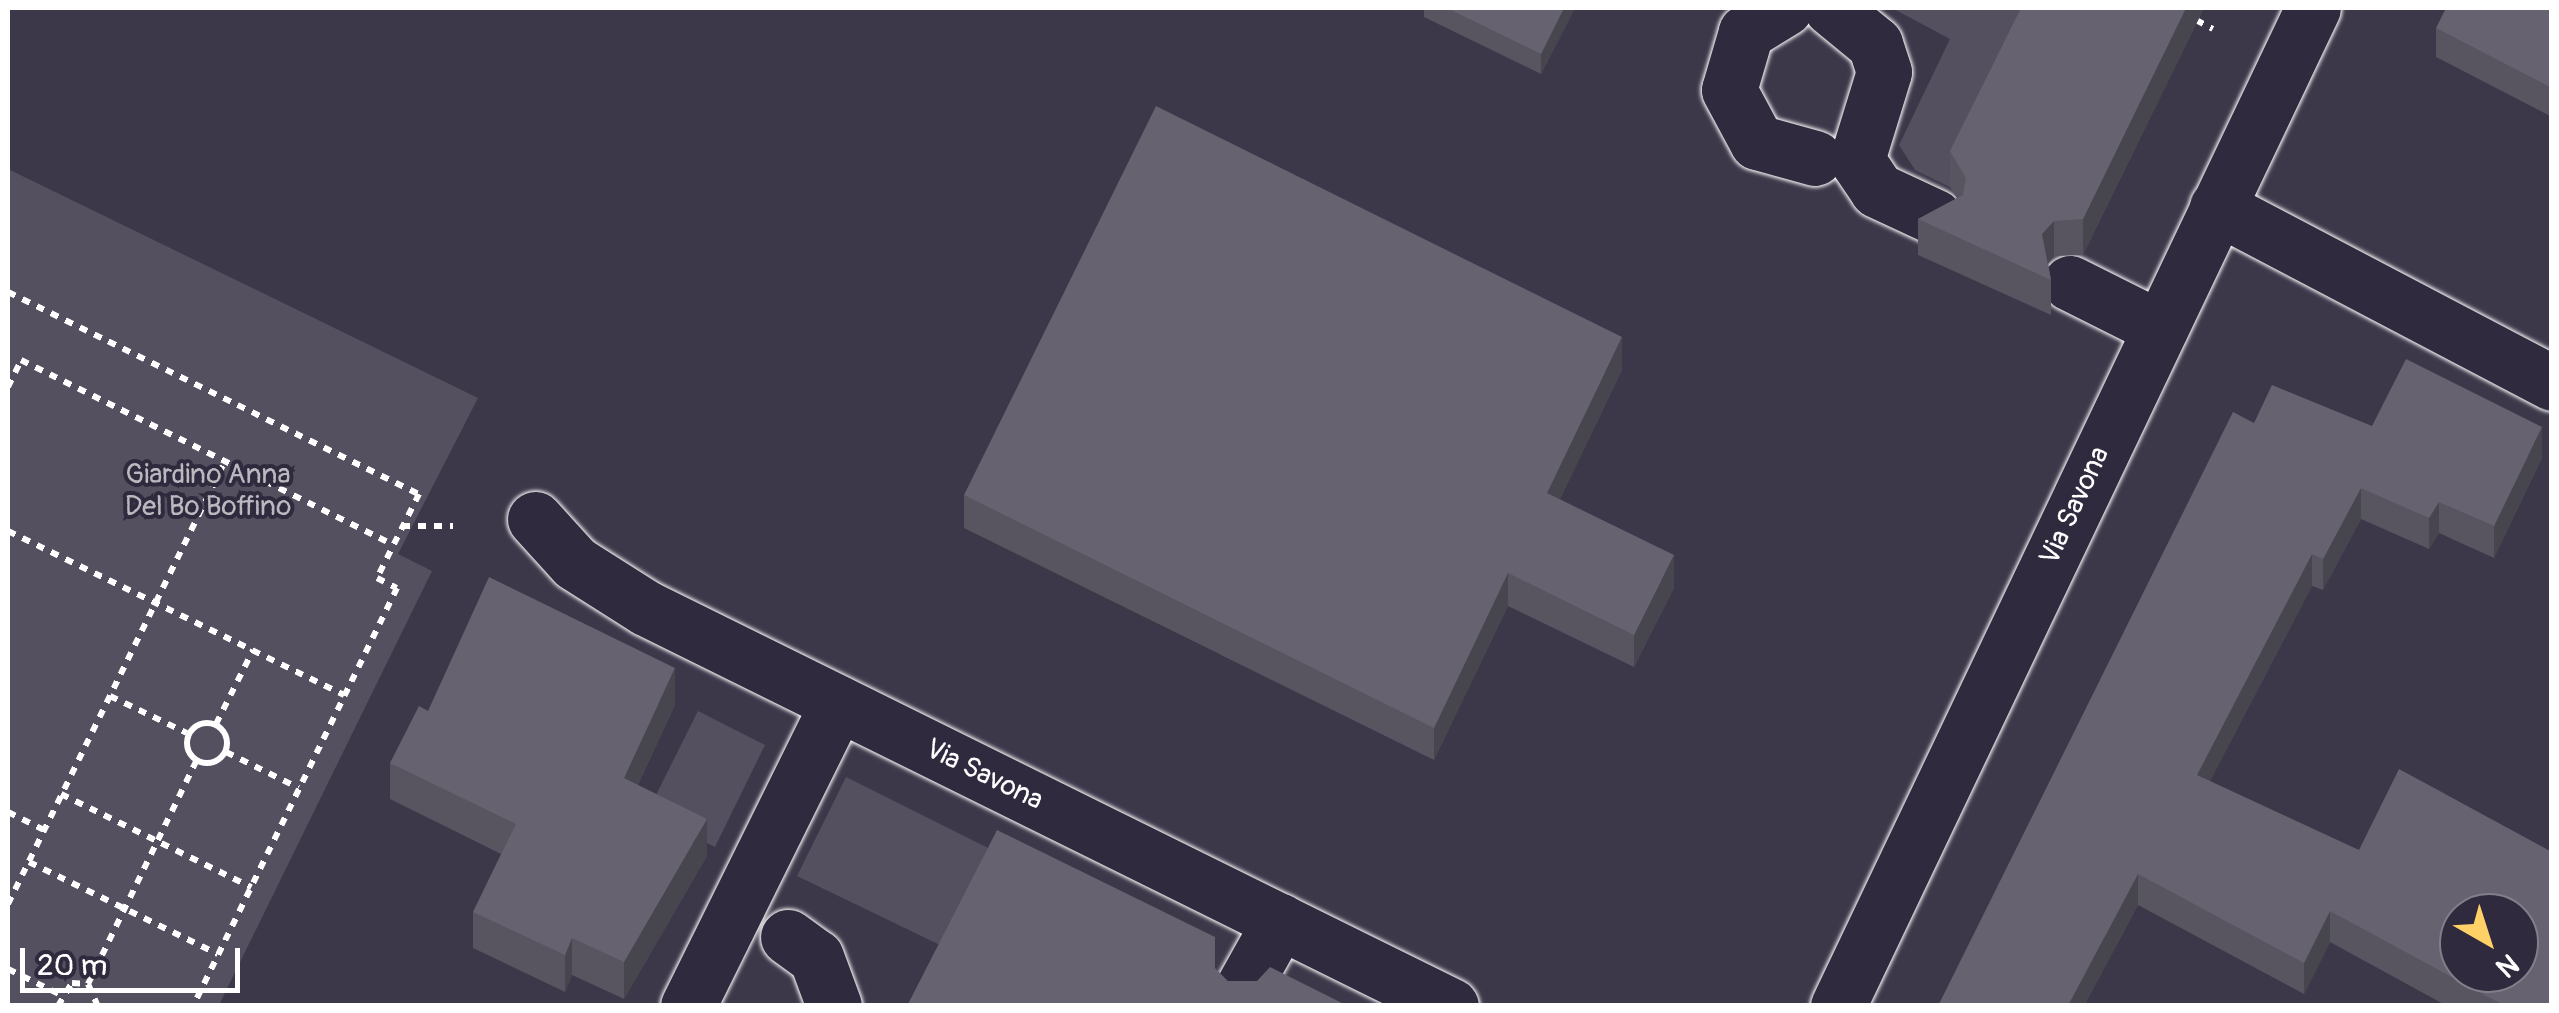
<!DOCTYPE html>
<style>
body{margin:0}
#map{position:relative;width:2559px;height:1013px;overflow:hidden;background:#3c3749;font-family:Pangolin,sans-serif}
div>[style]{position:absolute}
[style*='--x']{left:calc(var(--x)*1px);top:calc(var(--y)*1px);width:calc(var(--w)*1px);rotate:calc(var(--a)*1deg)}
.green>*{inset:0;background:#555060}
.path>*{height:6px;margin-top:-3px;transform-origin:0;background:repeating-linear-gradient(90deg,#fff 0 8px,transparent 0 16px)}
.path>.ring{margin:-3px;padding:0;box-sizing:content-box;background:none;border:6px solid #fff;border-radius:50%}
.roads{filter:drop-shadow(0 0 2px #fff) drop-shadow(0 0 2px #fff)}
.minor>*{height:55px;margin:-27.5px;padding:0 27.5px;transform-origin:27.5px;border-radius:27.5px;background:#2f2a3d}
.wall>*{inset:0;background:#585460}
.shaded-wall>*{inset:0;background:#47454e}
.building>*{inset:0;background:#666270}
span{translate:-50% -50%;white-space:nowrap;text-align:center;line-height:1.15;-webkit-text-stroke:8px #2f2a3d;paint-order:stroke}
.park-label{font-size:28px;color:#bbb9bf}
.street-label{font-size:28px;color:#fff}
.frame{position:absolute;inset:0;border:10px solid #fff;pointer-events:none}
.north{position:absolute;left:2439px;top:893px;width:100px;height:100px;box-sizing:border-box;background:#2f2a3d;border:2px solid #827f8b;border-radius:50%;rotate:141deg;font-size:28px;font-weight:700;line-height:40px;text-align:center;color:#fff}
.north::after{content:'';display:block;margin:auto;width:35px;height:45px;background:#ffd166;clip-path:polygon(50% 0,100% 100%,50% 72%,0 100%)}
.scale{position:absolute;left:20px;top:948px;width:220px;height:45px;box-sizing:border-box;border:5px solid #fff;border-top:0;padding-left:12px;font-size:30px;line-height:35px;white-space:nowrap;color:#fff;-webkit-text-stroke:8px #2f2a3d;paint-order:stroke}
</style>
<div id="map">
<div class="green">
<div style="clip-path:polygon(1892px 8px,2038px 8px,1950px 187px,1915px 170px,1899px 145px,1950px 39px)"></div>
<div style="clip-path:polygon(8px 169px,478px 398px,398px 554px,432px 571px,219px 1005px,8px 1005px)"></div>
<div style="clip-path:polygon(698px 711px,765px 745px,715px 847px,647px 813px)"></div>
<div style="clip-path:polygon(846px 777px,988px 848px,940px 945px,797px 876px)"></div>
</div>
<div class="path">
<div style="--x:2196;--y:20;--w:19;--a:28"></div>
<div style="--x:8;--y:292;--w:458;--a:26.2"></div>
<div style="--x:419;--y:494;--w:94;--a:116.6"></div>
<div style="--x:377;--y:578;--w:22;--a:27"></div>
<div style="--x:397;--y:588;--w:465;--a:116"></div>
<div style="--x:8;--y:387;--w:30;--a:-64"></div>
<div style="--x:21;--y:360;--w:415;--a:26.4"></div>
<div style="--x:402;--y:526;--w:51;--a:0"></div>
<div style="--x:8;--y:531;--w:374;--a:26"></div>
<div style="--x:110;--y:696;--w:85;--a:25.7"></div>
<div class="ring" style="left:187px;top:723px;width:34px;height:34px"></div>
<div style="--x:216;--y:724;--w:83;--a:-63.4"></div>
<div style="--x:226;--y:752;--w:81;--a:26.3"></div>
<div style="--x:61;--y:794;--w:212;--a:26.1"></div>
<div style="--x:8;--y:812;--w:40;--a:26.6"></div>
<div style="--x:29;--y:862;--w:210;--a:26"></div>
<div style="--x:8;--y:904;--w:493;--a:-63.9"></div>
<div style="--x:8;--y:969;--w:57;--a:26.1"></div>
<div style="--x:88;--y:984;--w:247;--a:-64.1"></div>
<div style="--x:58;--y:1006;--w:27;--a:-59"></div>
<div style="--x:72;--y:983;--w:16;--a:4"></div>
<div style="--x:88;--y:984;--w:24;--a:66"></div>
</div>
<div class="roads">
<div class="minor">
<div style="--x:1785;--y:8;--w:46;--a:148.4"></div>
<div style="--x:1746;--y:32;--w:60;--a:106.3"></div>
<div style="--x:1729;--y:90;--w:59;--a:61.7"></div>
<div style="--x:1757;--y:142;--w:60;--a:15.4"></div>
<div style="--x:1831;--y:8;--w:57;--a:39.3"></div>
<div style="--x:1875;--y:44;--w:29;--a:72"></div>
<div style="--x:1884;--y:72;--w:92;--a:107.1"></div>
<div style="--x:1857;--y:160;--w:36;--a:56"></div>
<div style="--x:1877;--y:190;--w:64;--a:25"></div>
<div style="--x:2217;--y:207;--w:378;--a:27.7"></div>
<div style="--x:2070;--y:283;--w:101;--a:26.6"></div>
<div style="--x:535;--y:519;--w:59;--a:47.7"></div>
<div style="--x:575;--y:563;--w:84;--a:32.4"></div>
<div style="--x:646;--y:608;--w:898;--a:26.31"></div>
<div style="--x:788;--y:937;--w:34;--a:36"></div>
<div style="--x:816;--y:957;--w:52;--a:69.8"></div>
<div style="--x:1242;--y:989;--w:78;--a:-60.8"></div>
<div style="--x:688;--y:1006;--w:338;--a:-63.7"></div>
<div style="--x:1838;--y:1006;--w:1105;--a:-64.55"></div>
</div>
</div>
<div class="wall">
<div style="clip-path:polygon(1424px 8px,1575px 8px,1541px 74px,1424px 17px)"></div>
<div style="clip-path:polygon(2021px 8px,2204px 8px,2083px 255px,2054px 256px,2048px 263px,2051px 280px,2051px 315px,1918px 255px,1918px 219px,1957px 198px,1950px 187px,1950px 151px)"></div>
<div style="clip-path:polygon(2552px 8px,2552px 117px,2436px 57px,2436px 28px)"></div>
<div style="clip-path:polygon(1622px 370px,1560px 499px,1674px 588px,1634px 667px,1508px 606px,1434px 760px,964px 528px,964px 495px)"></div>
<div style="clip-path:polygon(2254px 423px,2372px 426px,2542px 458px,2494px 558px,2439px 533px,2429px 549px,2361px 519px,2323px 590px,2312px 586px,2210px 781px,2552px 1006px,2447px 1006px,2330px 942px,2304px 994px,2138px 905px,2084px 1006px)"></div>
<div style="clip-path:polygon(675px 705px,638px 785px,707px 856px,624px 999px,572px 975px,565px 992px,473px 948px,473px 912px,501px 854px,390px 799px,390px 763px,428px 711px)"></div>
</div>
<div class="shaded-wall">
<div style="clip-path:polygon(1564px 8px,1575px 8px,1541px 74px,1541px 54px)"></div>
<div style="clip-path:polygon(2186px 8px,2204px 8px,2083px 255px,2083px 219px)"></div>
<div style="clip-path:polygon(2054px 221px,2054px 256px,2042px 270px,2042px 234px)"></div>
<div style="clip-path:polygon(1622px 337px,1622px 370px,1547px 526px,1547px 493px)"></div>
<div style="clip-path:polygon(2542px 427px,2542px 458px,2494px 558px,2494px 526px)"></div>
<div style="clip-path:polygon(2361px 488px,2361px 519px,2323px 590px,2323px 559px)"></div>
<div style="clip-path:polygon(2439px 502px,2439px 533px,2429px 549px,2429px 518px)"></div>
<div style="clip-path:polygon(2312px 554px,2312px 586px,2197px 806px,2197px 775px)"></div>
<div style="clip-path:polygon(1674px 555px,1674px 588px,1634px 667px,1634px 635px)"></div>
<div style="clip-path:polygon(1508px 573px,1508px 606px,1434px 760px,1434px 728px)"></div>
<div style="clip-path:polygon(675px 668px,675px 705px,624px 815px,624px 778px)"></div>
<div style="clip-path:polygon(707px 819px,707px 856px,624px 999px,624px 962px)"></div>
<div style="clip-path:polygon(2138px 874px,2138px 905px,2084px 1006px,2068px 1006px)"></div>
<div style="clip-path:polygon(2330px 911px,2330px 942px,2304px 994px,2304px 963px)"></div>
<div style="clip-path:polygon(572px 938px,572px 975px,565px 992px,565px 955px)"></div>
</div>
<div class="building">
<div style="clip-path:polygon(1447px 8px,1564px 8px,1541px 54px)"></div>
<div style="clip-path:polygon(2021px 8px,2186px 8px,2083px 219px,2054px 221px,2042px 234px,2051px 280px,1918px 219px,1963px 195px,1966px 178px,1950px 151px)"></div>
<div style="clip-path:polygon(2446px 8px,2552px 8px,2552px 88px,2436px 28px)"></div>
<div style="clip-path:polygon(1156px 106px,1622px 337px,1547px 493px,1674px 555px,1634px 635px,1508px 573px,1434px 728px,964px 495px)"></div>
<div style="clip-path:polygon(evenodd,2406px 359px,2542px 427px,2494px 526px,2439px 502px,2429px 518px,2361px 488px,2323px 559px,2312px 554px,2197px 775px,2359px 850px,2399px 769px,2552px 852px,2552px 1006px,2505px 1006px,2330px 911px,2304px 963px,2138px 874px,2068px 1006px,1938px 1006px,2233px 412px,2254px 423px,2272px 385px,2372px 426px,2406px 359px,2459px 913px,2519px 913px,2519px 973px,2459px 973px,2459px 913px)"></div>
<div style="clip-path:polygon(489px 577px,675px 668px,624px 778px,707px 819px,624px 962px,572px 938px,565px 955px,473px 912px,516px 824px,390px 763px,419px 706px,428px 711px)"></div>
<div style="clip-path:polygon(997px 830px,1215px 937px,1215px 968px,1228px 981px,1257px 981px,1270px 967px,1348px 1006px,907px 1006px)"></div>
</div>
<div class="park-label">
<span style="left:208px;top:491px">Giardino Anna<br>Del Bo Boffino</span>
</div>
<div class="street-label">
<span style="left:2075px;top:506px;rotate:-65deg">Via Savona</span>
<span style="left:984px;top:775px;rotate:26deg">Via Savona</span>
</div>
<div class="frame"></div>
<div class="north">N</div>
<div class="scale">20 m</div>
</div>
